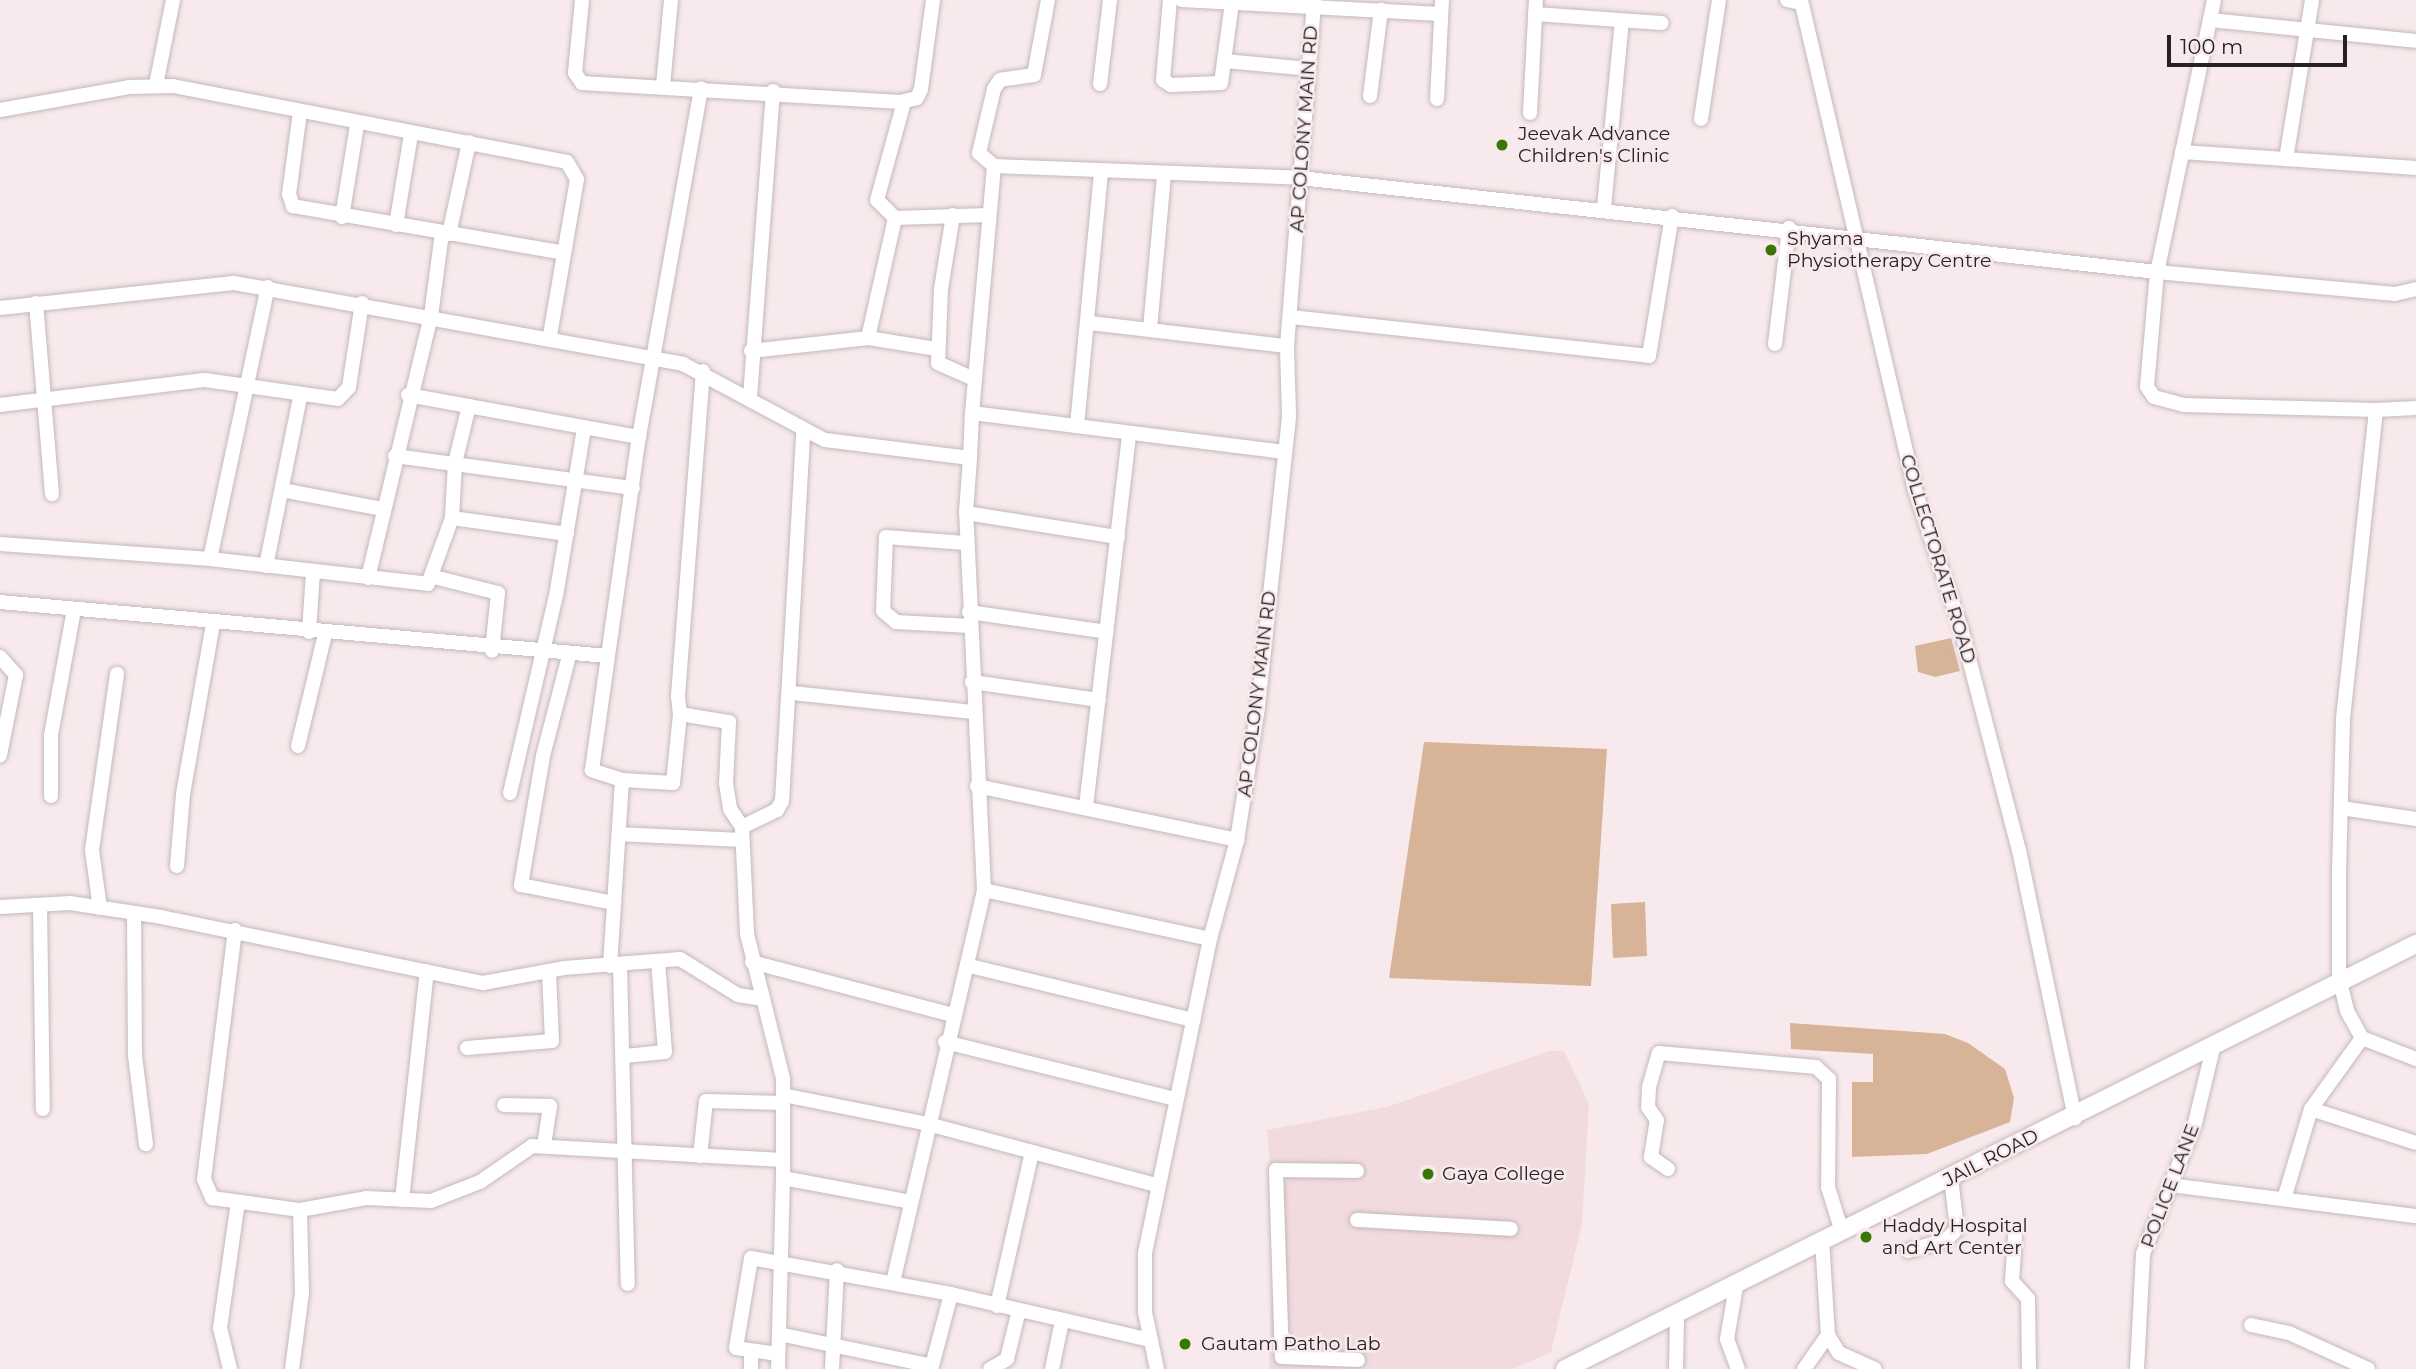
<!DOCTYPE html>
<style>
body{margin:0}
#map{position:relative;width:2416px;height:1369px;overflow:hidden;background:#f8eaec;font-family:Montserrat,sans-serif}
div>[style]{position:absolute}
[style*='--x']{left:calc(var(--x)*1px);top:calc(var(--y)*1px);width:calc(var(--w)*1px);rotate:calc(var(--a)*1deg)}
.built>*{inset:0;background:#f1dbde}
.green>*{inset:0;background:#d7b397}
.roads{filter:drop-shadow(0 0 2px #c5b8ba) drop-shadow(0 0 2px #c5b8ba)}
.minor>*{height:14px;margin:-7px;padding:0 7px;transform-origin:7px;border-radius:7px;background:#fff}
.major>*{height:18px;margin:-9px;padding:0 9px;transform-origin:9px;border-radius:9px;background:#fff}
.dots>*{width:19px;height:19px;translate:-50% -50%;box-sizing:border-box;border:4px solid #f8eaec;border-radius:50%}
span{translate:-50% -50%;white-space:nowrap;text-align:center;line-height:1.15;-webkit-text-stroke:5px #f8eaec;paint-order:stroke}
.street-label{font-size:19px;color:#262122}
.poi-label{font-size:19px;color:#262122}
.left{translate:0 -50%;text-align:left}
.scale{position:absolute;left:2167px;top:35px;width:180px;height:32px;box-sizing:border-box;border:4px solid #262122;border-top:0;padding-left:9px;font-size:21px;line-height:24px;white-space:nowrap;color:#262122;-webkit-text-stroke:5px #f8eaec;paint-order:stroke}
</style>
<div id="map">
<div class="built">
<div style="clip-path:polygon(1549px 1051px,1564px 1051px,1589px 1104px,1582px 1224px,1551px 1352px,1513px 1369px,1269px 1369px,1274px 1219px,1267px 1130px,1387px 1107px)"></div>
</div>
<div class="green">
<div style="clip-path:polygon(1951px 638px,1960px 671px,1935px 677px,1918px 672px,1915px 646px)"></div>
<div style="clip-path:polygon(1424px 742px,1607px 749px,1591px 986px,1389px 978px)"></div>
<div style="clip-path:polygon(1645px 902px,1647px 956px,1613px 958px,1611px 904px)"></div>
<div style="clip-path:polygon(1790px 1023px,1945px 1034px,1968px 1043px,2005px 1069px,2014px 1098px,2010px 1122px,1927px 1154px,1852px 1157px,1852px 1082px,1873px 1082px,1873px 1054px,1791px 1049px)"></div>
</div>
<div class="roads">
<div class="minor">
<div style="--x:582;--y:0;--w:73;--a:95.5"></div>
<div style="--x:575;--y:73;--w:12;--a:55"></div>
<div style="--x:582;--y:83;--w:319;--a:3.4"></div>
<div style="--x:900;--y:102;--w:17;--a:-13"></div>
<div style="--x:917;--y:98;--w:10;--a:-66"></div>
<div style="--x:921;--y:89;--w:90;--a:-82.3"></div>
<div style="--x:1048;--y:0;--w:76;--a:100.6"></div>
<div style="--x:1034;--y:75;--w:34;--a:172"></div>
<div style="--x:1000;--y:80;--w:11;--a:124"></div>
<div style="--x:994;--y:89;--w:66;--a:103.2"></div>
<div style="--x:979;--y:153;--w:20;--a:41"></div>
<div style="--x:994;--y:166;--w:306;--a:2.2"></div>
<div style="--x:1300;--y:178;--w:862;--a:6.26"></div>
<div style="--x:2157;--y:272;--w:239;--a:5.3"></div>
<div style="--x:2395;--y:294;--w:22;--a:-13"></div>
<div style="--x:1170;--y:0;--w:80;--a:95"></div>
<div style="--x:1163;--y:80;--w:9;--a:32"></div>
<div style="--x:1171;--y:85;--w:50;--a:-2.3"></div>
<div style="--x:1221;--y:83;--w:81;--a:-82.2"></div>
<div style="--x:1182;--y:0;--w:259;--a:3.1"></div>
<div style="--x:1787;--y:0;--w:14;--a:12"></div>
<div style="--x:1801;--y:0;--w:500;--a:76.9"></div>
<div style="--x:1914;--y:487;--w:149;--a:71.6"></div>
<div style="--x:1961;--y:628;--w:229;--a:75.4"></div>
<div style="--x:2019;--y:850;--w:274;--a:78.2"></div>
<div style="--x:2214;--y:0;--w:278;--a:101.8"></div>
<div style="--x:2157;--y:272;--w:115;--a:95"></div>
<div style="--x:2147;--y:387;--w:12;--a:55"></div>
<div style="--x:2154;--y:397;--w:31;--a:15"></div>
<div style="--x:2184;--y:405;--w:192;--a:1.5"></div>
<div style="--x:1535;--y:14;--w:127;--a:4.1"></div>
<div style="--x:2210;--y:20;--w:207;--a:5.8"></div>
<div style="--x:1225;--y:61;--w:84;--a:5.4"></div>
<div style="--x:1100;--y:84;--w:85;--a:-83.2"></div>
<div style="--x:156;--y:85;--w:87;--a:-78.7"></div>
<div style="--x:663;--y:86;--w:86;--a:-84.7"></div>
<div style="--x:1370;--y:96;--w:87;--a:-82.7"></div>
<div style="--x:1437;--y:99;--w:99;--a:-87.1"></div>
<div style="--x:0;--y:110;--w:131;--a:-10.1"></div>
<div style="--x:129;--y:87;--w:44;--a:-1.3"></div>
<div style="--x:173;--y:86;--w:401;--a:10.9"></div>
<div style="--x:567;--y:162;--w:20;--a:60"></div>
<div style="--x:577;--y:179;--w:158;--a:99.8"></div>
<div style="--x:300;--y:112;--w:83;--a:97.6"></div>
<div style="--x:289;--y:194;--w:13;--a:72"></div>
<div style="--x:293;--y:206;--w:275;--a:9.8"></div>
<div style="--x:1530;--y:113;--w:113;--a:-87"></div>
<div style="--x:1701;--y:119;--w:120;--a:-81.4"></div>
<div style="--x:2182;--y:152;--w:235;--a:3.9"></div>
<div style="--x:2286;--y:159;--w:161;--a:-80.7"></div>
<div style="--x:1604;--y:207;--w:187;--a:-84.5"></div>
<div style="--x:953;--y:215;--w:75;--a:99.2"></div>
<div style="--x:941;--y:289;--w:74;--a:92.3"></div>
<div style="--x:938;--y:363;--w:39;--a:24"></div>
<div style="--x:342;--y:217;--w:93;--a:-80.7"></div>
<div style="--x:895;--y:218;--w:94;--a:-1.8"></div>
<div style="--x:396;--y:225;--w:92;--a:-80.6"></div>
<div style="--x:449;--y:234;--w:94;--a:-77.7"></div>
<div style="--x:36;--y:303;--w:192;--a:85.2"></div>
<div style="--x:0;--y:308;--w:235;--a:-6.1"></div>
<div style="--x:234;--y:283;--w:456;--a:10.2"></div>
<div style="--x:683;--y:364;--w:161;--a:28.2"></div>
<div style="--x:825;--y:440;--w:146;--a:7.1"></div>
<div style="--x:970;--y:458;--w:45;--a:-87.5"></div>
<div style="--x:972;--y:413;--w:315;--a:7.1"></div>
<div style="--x:1291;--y:317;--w:360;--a:6.2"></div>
<div style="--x:1649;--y:356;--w:142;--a:-80.7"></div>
<div style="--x:1090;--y:323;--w:198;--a:6.7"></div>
<div style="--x:1150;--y:329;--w:155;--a:-84.8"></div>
<div style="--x:868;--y:338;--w:123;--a:-77.3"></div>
<div style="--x:895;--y:218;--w:25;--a:-135"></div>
<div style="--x:877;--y:200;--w:102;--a:-74.6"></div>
<div style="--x:1775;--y:344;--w:117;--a:-83.1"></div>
<div style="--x:751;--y:351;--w:118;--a:-6.3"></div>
<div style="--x:868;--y:338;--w:70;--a:9.1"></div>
<div style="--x:703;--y:371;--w:326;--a:94.4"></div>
<div style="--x:678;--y:696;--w:18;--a:84"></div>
<div style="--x:680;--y:714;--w:50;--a:9.3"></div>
<div style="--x:729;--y:722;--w:61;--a:92.8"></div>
<div style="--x:726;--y:783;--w:26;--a:81"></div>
<div style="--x:730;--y:809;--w:22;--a:56"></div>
<div style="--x:742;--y:827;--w:107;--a:87.3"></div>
<div style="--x:747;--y:934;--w:148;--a:76"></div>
<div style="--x:783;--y:1078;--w:100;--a:90"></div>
<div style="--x:783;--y:1178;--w:130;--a:10.6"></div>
<div style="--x:408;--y:395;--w:235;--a:10.3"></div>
<div style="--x:750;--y:397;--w:307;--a:-85.7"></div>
<div style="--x:0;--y:405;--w:207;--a:-7"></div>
<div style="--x:205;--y:380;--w:134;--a:8.1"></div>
<div style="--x:338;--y:399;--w:16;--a:-47"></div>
<div style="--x:349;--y:387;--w:85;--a:-81.2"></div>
<div style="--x:2416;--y:408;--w:40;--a:177.1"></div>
<div style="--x:2376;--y:410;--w:312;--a:96.1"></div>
<div style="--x:2343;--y:720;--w:150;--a:91.5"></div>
<div style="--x:2339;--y:870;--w:108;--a:90"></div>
<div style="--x:2339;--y:978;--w:34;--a:76"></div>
<div style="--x:2347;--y:1011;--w:31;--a:61"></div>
<div style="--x:2362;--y:1038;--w:58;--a:21.3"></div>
<div style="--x:972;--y:413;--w:248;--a:-84.9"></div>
<div style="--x:1077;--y:426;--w:255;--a:-84.6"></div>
<div style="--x:395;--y:456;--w:240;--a:7.7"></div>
<div style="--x:970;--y:458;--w:55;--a:94.2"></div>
<div style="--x:966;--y:513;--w:154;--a:9"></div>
<div style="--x:282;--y:490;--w:103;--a:10.7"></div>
<div style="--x:452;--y:518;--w:116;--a:7.9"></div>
<div style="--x:965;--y:543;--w:79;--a:-175.7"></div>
<div style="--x:886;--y:537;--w:74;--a:92.3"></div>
<div style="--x:883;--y:611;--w:17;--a:40"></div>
<div style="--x:896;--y:622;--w:74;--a:3.1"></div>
<div style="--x:0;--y:544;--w:211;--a:4.1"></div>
<div style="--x:210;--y:559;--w:219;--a:6.5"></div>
<div style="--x:428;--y:584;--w:70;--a:-70"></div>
<div style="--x:452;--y:518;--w:55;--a:-86.9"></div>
<div style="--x:455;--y:463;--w:59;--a:-76.2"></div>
<div style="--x:210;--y:559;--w:278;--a:-78"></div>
<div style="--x:266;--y:566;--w:172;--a:-78.6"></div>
<div style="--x:434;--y:577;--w:66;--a:14"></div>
<div style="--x:498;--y:593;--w:58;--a:95.9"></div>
<div style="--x:368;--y:578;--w:269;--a:-76.5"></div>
<div style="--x:431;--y:316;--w:84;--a:-82.5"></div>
<div style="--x:0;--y:602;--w:609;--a:5.08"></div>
<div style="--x:969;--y:612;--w:139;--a:8.2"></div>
<div style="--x:309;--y:632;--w:60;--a:-86.2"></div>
<div style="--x:569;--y:656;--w:103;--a:104.6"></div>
<div style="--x:543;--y:756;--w:131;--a:99.7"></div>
<div style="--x:521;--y:885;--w:95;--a:11"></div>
<div style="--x:0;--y:657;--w:24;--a:48"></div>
<div style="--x:16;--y:675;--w:82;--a:101.3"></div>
<div style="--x:972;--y:682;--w:128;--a:8.1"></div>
<div style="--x:792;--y:693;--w:182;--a:6"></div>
<div style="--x:298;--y:746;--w:115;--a:-76.4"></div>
<div style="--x:622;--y:780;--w:32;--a:-162"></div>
<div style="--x:592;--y:770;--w:336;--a:-82"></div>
<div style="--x:639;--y:437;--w:354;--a:-79.9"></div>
<div style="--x:977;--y:786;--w:266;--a:11.7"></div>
<div style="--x:510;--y:793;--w:202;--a:-76.9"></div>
<div style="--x:556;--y:596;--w:170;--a:-80.5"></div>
<div style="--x:51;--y:796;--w:61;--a:-90"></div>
<div style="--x:51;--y:735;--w:127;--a:-79.6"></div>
<div style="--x:1086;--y:807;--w:374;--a:-83.4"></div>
<div style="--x:2341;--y:808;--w:76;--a:8.3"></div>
<div style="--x:742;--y:827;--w:39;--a:-26"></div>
<div style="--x:777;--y:810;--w:10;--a:-61"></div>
<div style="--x:782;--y:801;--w:370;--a:-86.7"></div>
<div style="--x:619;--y:834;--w:121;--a:2.8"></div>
<div style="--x:177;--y:866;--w:72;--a:-85.2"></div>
<div style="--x:183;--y:794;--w:174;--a:-80"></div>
<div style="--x:984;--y:890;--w:231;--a:12.2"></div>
<div style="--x:40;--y:905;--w:204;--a:89.2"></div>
<div style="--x:0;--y:907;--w:70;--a:-3.3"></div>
<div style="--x:70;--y:903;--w:92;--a:8.7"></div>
<div style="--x:161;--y:917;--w:329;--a:11.6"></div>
<div style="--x:483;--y:983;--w:82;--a:-10.5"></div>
<div style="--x:564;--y:968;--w:116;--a:-4.4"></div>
<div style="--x:680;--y:959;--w:68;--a:31.8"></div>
<div style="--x:738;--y:995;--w:24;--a:9"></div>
<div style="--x:100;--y:908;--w:59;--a:-97.9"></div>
<div style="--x:92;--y:850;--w:178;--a:-81.9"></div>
<div style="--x:134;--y:913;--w:142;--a:89.6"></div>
<div style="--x:135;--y:1055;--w:90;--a:83"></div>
<div style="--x:235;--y:930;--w:251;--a:97.1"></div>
<div style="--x:204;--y:1179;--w:21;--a:67"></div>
<div style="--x:212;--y:1198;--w:89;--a:7.8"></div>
<div style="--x:300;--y:1210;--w:67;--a:-10.3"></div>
<div style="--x:366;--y:1198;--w:65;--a:2.6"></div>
<div style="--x:431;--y:1201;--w:53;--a:-21.2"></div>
<div style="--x:480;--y:1182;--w:63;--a:-34.7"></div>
<div style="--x:532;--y:1146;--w:251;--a:3.2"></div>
<div style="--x:752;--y:962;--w:207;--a:14.8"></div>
<div style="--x:610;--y:966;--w:186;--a:-86.3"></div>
<div style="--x:622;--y:780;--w:51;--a:3.4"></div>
<div style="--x:673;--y:783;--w:69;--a:-84.2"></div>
<div style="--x:620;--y:966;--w:318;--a:88.6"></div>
<div style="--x:970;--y:966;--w:230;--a:13.6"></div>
<div style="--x:945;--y:1042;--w:237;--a:13.9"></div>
<div style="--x:467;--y:1048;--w:85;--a:-4.7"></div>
<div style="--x:552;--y:1041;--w:70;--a:-92.5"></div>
<div style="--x:625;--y:1056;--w:40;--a:-5.7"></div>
<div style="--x:665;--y:1052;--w:90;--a:-94.4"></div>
<div style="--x:783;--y:1095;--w:148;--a:11.3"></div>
<div style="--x:928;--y:1124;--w:236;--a:15"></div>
<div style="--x:504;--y:1105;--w:46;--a:1.2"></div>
<div style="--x:550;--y:1106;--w:40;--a:98.5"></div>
<div style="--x:2311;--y:1109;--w:110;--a:17.9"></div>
<div style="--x:700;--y:1156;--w:55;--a:-83.8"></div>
<div style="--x:706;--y:1101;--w:77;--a:1.5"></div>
<div style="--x:1668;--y:1169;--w:21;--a:-145"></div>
<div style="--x:1651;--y:1157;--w:37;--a:-81"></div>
<div style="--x:1657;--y:1120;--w:16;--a:-125"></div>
<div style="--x:1648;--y:1107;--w:20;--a:-87"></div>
<div style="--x:1649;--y:1087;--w:35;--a:-74"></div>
<div style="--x:1659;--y:1053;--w:158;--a:5.1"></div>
<div style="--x:1816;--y:1067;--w:18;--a:43"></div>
<div style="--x:1829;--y:1079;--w:108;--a:90.5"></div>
<div style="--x:1828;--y:1187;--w:47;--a:72.7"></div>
<div style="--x:1357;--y:1171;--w:81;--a:-179.3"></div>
<div style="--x:1276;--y:1170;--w:187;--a:88.2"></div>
<div style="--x:1282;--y:1357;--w:76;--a:2.3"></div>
<div style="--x:2170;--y:1185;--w:248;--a:7.2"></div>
<div style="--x:2284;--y:1199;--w:94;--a:-73.3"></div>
<div style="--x:2311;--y:1109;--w:87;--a:-54.3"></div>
<div style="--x:402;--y:1200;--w:230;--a:-83.8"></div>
<div style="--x:1357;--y:1220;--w:154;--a:3.3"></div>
<div style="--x:2015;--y:1237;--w:44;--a:93.9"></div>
<div style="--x:2012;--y:1281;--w:24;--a:48"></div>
<div style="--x:2028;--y:1299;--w:70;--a:89.2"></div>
<div style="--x:1822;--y:1240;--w:95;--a:86.4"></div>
<div style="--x:1828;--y:1335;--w:21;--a:59"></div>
<div style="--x:1839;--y:1353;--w:39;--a:24"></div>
<div style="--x:1908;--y:1251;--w:40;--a:-16"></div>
<div style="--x:1946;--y:1240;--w:16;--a:-45"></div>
<div style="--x:1957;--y:1229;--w:51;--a:-96.7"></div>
<div style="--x:893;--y:1282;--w:402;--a:-76.9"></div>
<div style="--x:984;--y:890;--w:377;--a:-92.7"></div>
<div style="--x:1736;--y:1286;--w:54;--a:99.6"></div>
<div style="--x:1727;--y:1339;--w:32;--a:70"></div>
<div style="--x:997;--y:1306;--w:158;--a:-77.2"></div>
<div style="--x:2251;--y:1325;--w:39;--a:12"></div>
<div style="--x:2289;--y:1333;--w:87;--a:24.5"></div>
<div style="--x:779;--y:1334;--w:156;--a:11.8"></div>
<div style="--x:932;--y:1366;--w:74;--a:-75.2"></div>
<div style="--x:778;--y:1354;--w:42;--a:-171.9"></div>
<div style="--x:736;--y:1348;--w:91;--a:-80.5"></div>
<div style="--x:751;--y:1258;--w:203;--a:10.2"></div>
<div style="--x:951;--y:1294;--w:204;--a:13"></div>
<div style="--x:230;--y:1369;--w:42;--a:-103.7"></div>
<div style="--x:220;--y:1328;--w:127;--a:-81.9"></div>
<div style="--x:292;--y:1369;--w:77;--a:-82.5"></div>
<div style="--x:302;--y:1293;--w:83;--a:-91.4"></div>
<div style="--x:751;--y:1369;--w:16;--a:-90"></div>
<div style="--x:778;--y:1369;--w:191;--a:-88.5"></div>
<div style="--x:832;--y:1369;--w:99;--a:-87.1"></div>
<div style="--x:990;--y:1369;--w:20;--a:-30"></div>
<div style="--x:1007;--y:1359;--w:50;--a:-76.2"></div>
<div style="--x:1052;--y:1369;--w:49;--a:-78.2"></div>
<div style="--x:1157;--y:1369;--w:58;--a:-101.9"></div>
<div style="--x:1145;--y:1312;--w:59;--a:-90"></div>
<div style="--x:1145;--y:1253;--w:321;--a:-78.3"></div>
<div style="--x:1210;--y:939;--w:103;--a:-74.7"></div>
<div style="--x:1237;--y:840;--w:135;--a:-81"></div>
<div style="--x:1258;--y:707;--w:294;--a:-83.9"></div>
<div style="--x:1289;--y:415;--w:69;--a:-91.7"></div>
<div style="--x:1287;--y:346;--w:347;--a:-85.5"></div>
<div style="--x:1676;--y:1369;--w:54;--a:-88.9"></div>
<div style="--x:1804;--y:1369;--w:42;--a:-54.8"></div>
<div style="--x:2137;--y:1369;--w:115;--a:-87"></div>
<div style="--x:2143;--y:1254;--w:141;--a:-68.3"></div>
<div style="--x:2195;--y:1123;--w:77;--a:-76.5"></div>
</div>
<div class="major">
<div style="--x:1565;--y:1369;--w:951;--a:-26.54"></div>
</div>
</div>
<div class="dots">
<div style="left:1502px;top:145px;background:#3a7508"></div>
<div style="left:1771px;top:250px;background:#3a7508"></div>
<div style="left:1428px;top:1174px;background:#3a7508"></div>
<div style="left:1866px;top:1237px;background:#3a7508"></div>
<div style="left:1185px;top:1344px;background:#3a7508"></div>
</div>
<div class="street-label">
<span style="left:1304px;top:129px;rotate:-86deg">AP COLONY MAIN RD</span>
<span style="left:1938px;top:559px;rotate:73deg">COLLECTORATE ROAD</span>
<span style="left:1257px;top:694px;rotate:-83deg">AP COLONY MAIN RD</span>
<span style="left:1991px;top:1158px;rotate:-27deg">JAIL ROAD</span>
<span style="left:2170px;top:1186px;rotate:-69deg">POLICE LANE</span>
</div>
<div class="poi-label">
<span class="left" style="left:1518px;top:145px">Jeevak Advance<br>Children's Clinic</span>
<span class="left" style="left:1787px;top:250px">Shyama<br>Physiotherapy Centre</span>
<span class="left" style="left:1442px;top:1174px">Gaya College</span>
<span class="left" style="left:1882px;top:1237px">Haddy Hospital<br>and Art Center</span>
<span class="left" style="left:1201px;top:1344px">Gautam Patho Lab</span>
</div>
<div class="scale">100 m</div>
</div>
